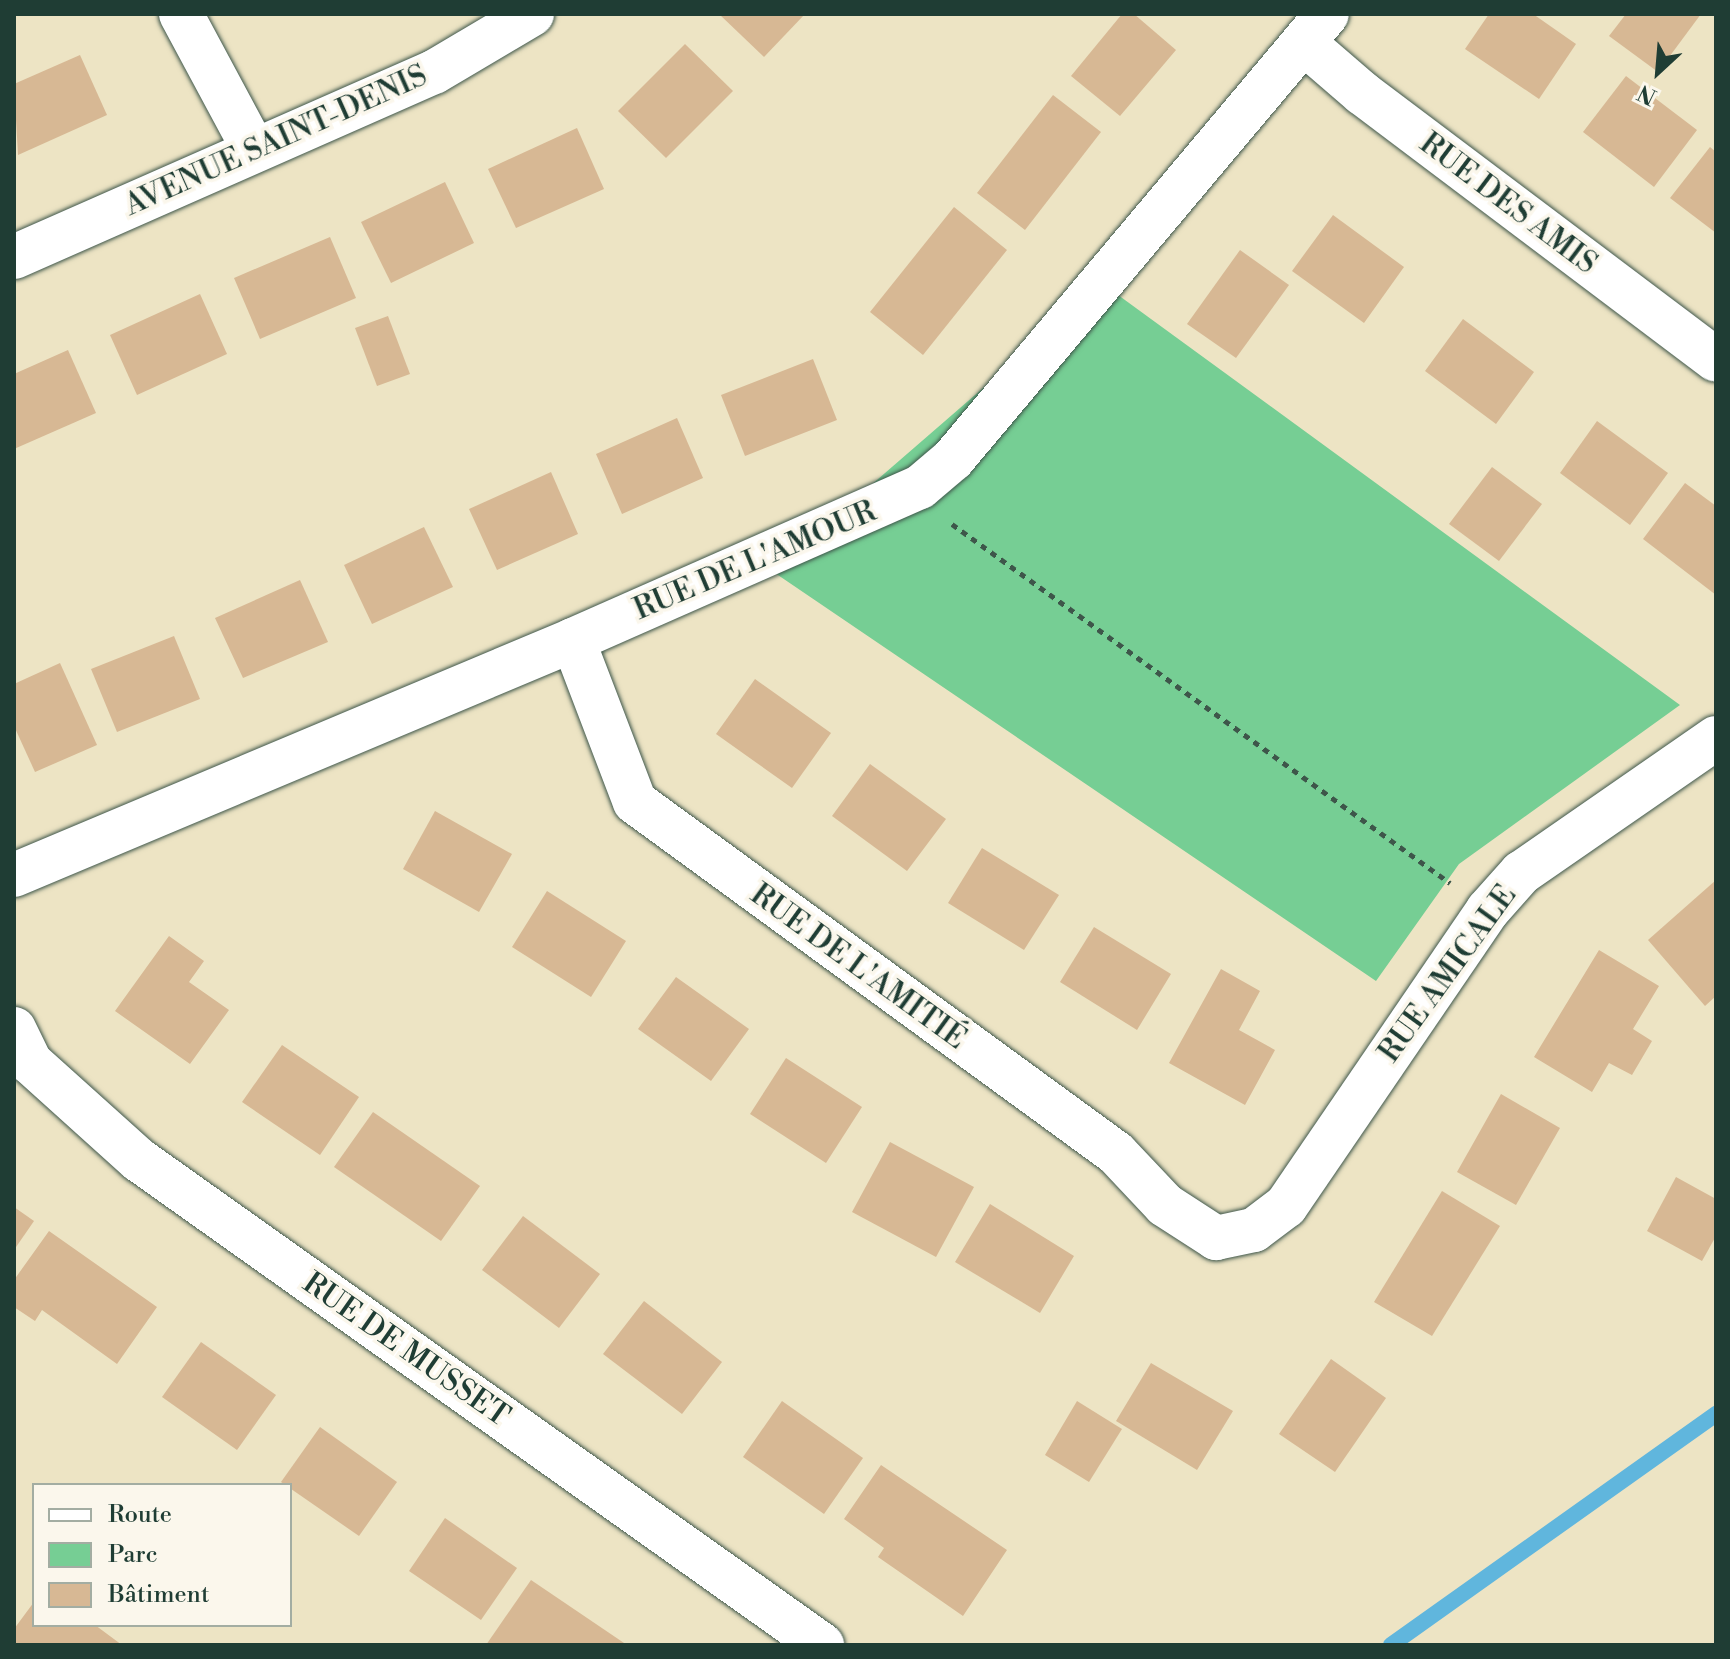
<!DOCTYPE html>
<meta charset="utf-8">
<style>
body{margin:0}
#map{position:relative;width:1730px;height:1659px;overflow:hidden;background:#ede4c4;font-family:"Libre Bodoni",serif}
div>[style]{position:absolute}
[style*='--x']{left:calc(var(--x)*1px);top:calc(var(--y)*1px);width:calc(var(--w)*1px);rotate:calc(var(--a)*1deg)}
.green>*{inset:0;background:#76ce94}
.stream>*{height:16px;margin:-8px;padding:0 8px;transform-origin:8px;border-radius:8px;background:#60b6dd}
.building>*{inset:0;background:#d7b894}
.path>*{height:5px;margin-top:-2.5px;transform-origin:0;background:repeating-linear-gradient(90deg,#3e564a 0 6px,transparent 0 12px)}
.roads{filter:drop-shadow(0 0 2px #3e564a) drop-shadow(0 0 2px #3e564a)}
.minor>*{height:44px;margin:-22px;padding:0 22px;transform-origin:22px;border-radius:22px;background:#fff}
span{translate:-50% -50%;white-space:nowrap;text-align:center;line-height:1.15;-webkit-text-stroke:7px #fbf7ec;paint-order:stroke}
.street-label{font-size:30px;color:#1f3d34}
.frame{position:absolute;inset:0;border:16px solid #1f3d34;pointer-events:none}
.legend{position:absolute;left:32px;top:1483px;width:260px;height:144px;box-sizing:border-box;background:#fbf7ec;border:2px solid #a3ada2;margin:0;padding:10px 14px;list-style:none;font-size:24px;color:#1f3d34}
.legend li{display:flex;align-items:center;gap:16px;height:40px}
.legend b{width:40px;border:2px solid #a3ada2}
.north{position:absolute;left:1618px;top:32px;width:80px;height:80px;-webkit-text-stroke:6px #fbf7ec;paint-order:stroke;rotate:206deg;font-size:22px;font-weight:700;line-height:32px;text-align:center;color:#1f3d34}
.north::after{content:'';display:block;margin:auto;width:28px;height:36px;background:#1f3d34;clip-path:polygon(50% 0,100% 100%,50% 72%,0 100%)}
</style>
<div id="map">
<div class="green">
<div style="clip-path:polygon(1103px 284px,1680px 705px,1459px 864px,1376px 981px,772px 571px)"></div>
</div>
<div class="stream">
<div style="--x:1391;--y:1645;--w:399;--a:-35.4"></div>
</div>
<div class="building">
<div style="clip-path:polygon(719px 14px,805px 14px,764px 57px)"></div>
<div style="clip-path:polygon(1122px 14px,1134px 14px,1176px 50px,1120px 116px,1071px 76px)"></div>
<div style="clip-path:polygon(1489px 14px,1533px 14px,1576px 44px,1539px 99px,1465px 49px)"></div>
<div style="clip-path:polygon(1626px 14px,1701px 14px,1658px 72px,1609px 36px)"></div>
<div style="clip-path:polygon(685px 44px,733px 91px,666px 158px,618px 111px)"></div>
<div style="clip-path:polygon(80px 55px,107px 115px,18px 155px,14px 84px)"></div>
<div style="clip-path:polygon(1626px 76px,1697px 130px,1654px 187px,1583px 132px)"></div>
<div style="clip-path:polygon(1053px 95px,1101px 132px,1025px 230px,977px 193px)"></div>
<div style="clip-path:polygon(577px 128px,604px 189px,516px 228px,488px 169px)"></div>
<div style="clip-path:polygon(1710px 147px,1716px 152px,1716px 233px,1670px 198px)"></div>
<div style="clip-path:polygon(445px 182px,474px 243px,391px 283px,361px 222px)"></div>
<div style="clip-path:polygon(954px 207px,1007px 250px,923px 355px,870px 312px)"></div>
<div style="clip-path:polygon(1333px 215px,1404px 267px,1364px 323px,1292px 271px)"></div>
<div style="clip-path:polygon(330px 237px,356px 298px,260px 339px,234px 278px)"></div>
<div style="clip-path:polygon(1240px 250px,1289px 285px,1236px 358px,1187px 324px)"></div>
<div style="clip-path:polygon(200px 294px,227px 354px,137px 395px,110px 335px)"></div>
<div style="clip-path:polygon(388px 316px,410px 374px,377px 386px,355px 328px)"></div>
<div style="clip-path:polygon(1463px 319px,1534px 372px,1496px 424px,1425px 371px)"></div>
<div style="clip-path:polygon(68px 350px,96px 413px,14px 449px,14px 374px)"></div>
<div style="clip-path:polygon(813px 359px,837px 420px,745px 456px,721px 395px)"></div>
<div style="clip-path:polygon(677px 418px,703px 478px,622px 514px,596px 454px)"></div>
<div style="clip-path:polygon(1597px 421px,1668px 473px,1630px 525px,1560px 473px)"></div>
<div style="clip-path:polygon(1492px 467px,1542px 504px,1499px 561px,1449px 524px)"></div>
<div style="clip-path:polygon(551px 472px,578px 534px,497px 570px,469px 509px)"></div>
<div style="clip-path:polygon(1685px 483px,1716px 506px,1716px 595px,1643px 539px)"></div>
<div style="clip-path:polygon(424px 527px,453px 587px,372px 624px,344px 565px)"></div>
<div style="clip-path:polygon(300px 580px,328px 642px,243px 678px,215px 618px)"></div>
<div style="clip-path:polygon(174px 636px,200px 699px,117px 732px,91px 669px)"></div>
<div style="clip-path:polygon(60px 663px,97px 745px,35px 772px,14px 726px,14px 684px)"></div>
<div style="clip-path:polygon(755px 679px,831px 733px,792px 788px,716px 734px)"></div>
<div style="clip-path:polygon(870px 764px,946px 819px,907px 871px,832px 816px)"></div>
<div style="clip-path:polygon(435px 811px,512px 854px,479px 912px,403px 869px)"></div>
<div style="clip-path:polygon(982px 848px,1059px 895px,1024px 950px,948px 903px)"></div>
<div style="clip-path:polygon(1716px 880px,1716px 996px,1705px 1006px,1648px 940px)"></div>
<div style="clip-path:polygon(547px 891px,626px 941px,591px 997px,512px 947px)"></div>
<div style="clip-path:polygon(1094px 927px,1171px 974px,1137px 1030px,1060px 982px)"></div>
<div style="clip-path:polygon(169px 936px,204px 961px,189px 982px,229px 1010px,190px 1064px,115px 1011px)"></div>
<div style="clip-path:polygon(1599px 950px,1659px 986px,1633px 1029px,1652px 1041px,1632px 1075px,1609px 1063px,1592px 1092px,1534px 1057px)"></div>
<div style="clip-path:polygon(1221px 969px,1260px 991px,1239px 1030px,1275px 1050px,1245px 1105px,1169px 1063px)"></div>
<div style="clip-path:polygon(676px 977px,749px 1029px,711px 1081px,638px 1029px)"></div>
<div style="clip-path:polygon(282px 1045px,359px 1097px,320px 1155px,242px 1102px)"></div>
<div style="clip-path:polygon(786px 1058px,862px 1107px,826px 1163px,750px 1114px)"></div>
<div style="clip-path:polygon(1501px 1094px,1560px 1128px,1516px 1205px,1457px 1172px)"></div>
<div style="clip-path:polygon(373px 1112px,480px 1186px,441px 1241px,334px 1167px)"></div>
<div style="clip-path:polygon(890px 1142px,974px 1187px,936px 1257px,852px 1212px)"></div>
<div style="clip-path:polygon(1676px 1177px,1716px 1199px,1716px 1236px,1702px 1261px,1647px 1231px)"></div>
<div style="clip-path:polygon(1442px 1191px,1500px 1226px,1432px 1336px,1374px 1302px)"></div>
<div style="clip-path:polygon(990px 1204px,1074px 1256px,1040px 1313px,955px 1262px)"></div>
<div style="clip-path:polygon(14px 1207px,34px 1221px,14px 1250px)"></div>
<div style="clip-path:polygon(523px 1216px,600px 1274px,559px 1328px,482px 1270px)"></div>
<div style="clip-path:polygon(49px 1231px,157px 1307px,117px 1364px,42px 1310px,35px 1321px,14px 1307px,14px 1280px)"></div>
<div style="clip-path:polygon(644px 1301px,722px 1362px,682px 1414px,603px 1354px)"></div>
<div style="clip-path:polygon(201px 1342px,276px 1395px,237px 1450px,162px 1397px)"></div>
<div style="clip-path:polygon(1331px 1359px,1386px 1398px,1335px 1472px,1279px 1434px)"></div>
<div style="clip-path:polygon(1151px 1363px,1233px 1411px,1197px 1470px,1116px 1421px)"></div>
<div style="clip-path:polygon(782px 1401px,863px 1458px,824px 1514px,743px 1457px)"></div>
<div style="clip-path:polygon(1077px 1401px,1122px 1429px,1089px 1482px,1045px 1455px)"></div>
<div style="clip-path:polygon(320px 1427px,397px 1482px,359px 1536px,281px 1482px)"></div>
<div style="clip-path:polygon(881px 1465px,1007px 1550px,963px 1616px,878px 1557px,884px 1548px,844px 1519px)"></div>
<div style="clip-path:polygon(445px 1518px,517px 1568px,481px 1620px,409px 1571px)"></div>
<div style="clip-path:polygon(531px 1580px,627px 1645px,486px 1645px)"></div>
<div style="clip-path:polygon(34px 1602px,34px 1625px,95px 1625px,122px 1645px,14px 1645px,14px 1629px)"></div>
</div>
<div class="path">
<div style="--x:952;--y:524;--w:614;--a:35.79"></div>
</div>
<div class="roads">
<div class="minor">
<div style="--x:181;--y:14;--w:152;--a:61.8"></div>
<div style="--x:1304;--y:43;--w:77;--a:40.8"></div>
<div style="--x:1362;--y:93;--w:443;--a:37"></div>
<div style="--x:14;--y:257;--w:459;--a:-23.8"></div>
<div style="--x:434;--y:72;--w:114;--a:-30.6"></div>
<div style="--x:573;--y:640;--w:173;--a:69.1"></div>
<div style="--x:635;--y:802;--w:595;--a:36.12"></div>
<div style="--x:1116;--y:1153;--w:71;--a:46.7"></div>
<div style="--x:1165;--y:1205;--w:61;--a:32.9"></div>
<div style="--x:1216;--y:1238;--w:39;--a:-12"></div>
<div style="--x:1254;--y:1230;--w:40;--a:-37"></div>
<div style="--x:1286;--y:1206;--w:358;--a:-55.7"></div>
<div style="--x:1488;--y:910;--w:50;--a:-48.3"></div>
<div style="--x:1521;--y:873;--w:237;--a:-34.7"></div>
<div style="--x:14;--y:875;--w:606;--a:-22.8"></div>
<div style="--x:573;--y:640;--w:379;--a:-23.8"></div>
<div style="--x:920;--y:487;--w:43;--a:-40.3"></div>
<div style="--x:953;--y:459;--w:581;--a:-49.95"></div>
<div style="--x:14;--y:1029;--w:37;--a:64"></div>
<div style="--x:30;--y:1062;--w:147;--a:42"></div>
<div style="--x:139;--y:1160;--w:838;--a:35.38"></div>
</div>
</div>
<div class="street-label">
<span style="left:276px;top:141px;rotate:-24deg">AVENUE SAINT-DENIS</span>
<span style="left:1508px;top:204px;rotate:37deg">RUE DES AMIS</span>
<span style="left:755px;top:561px;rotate:-23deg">RUE DE L'AMOUR</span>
<span style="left:858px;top:967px;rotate:36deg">RUE DE L'AMITIÉ</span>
<span style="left:1448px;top:974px;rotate:-54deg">RUE AMICALE</span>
<span style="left:406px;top:1350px;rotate:35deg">RUE DE MUSSET</span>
</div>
<div class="frame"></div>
<ul class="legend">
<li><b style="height:10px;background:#fff"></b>Route</li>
<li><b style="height:22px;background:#76ce94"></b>Parc</li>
<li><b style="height:22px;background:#d7b894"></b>Bâtiment</li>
</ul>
<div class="north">N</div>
</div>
